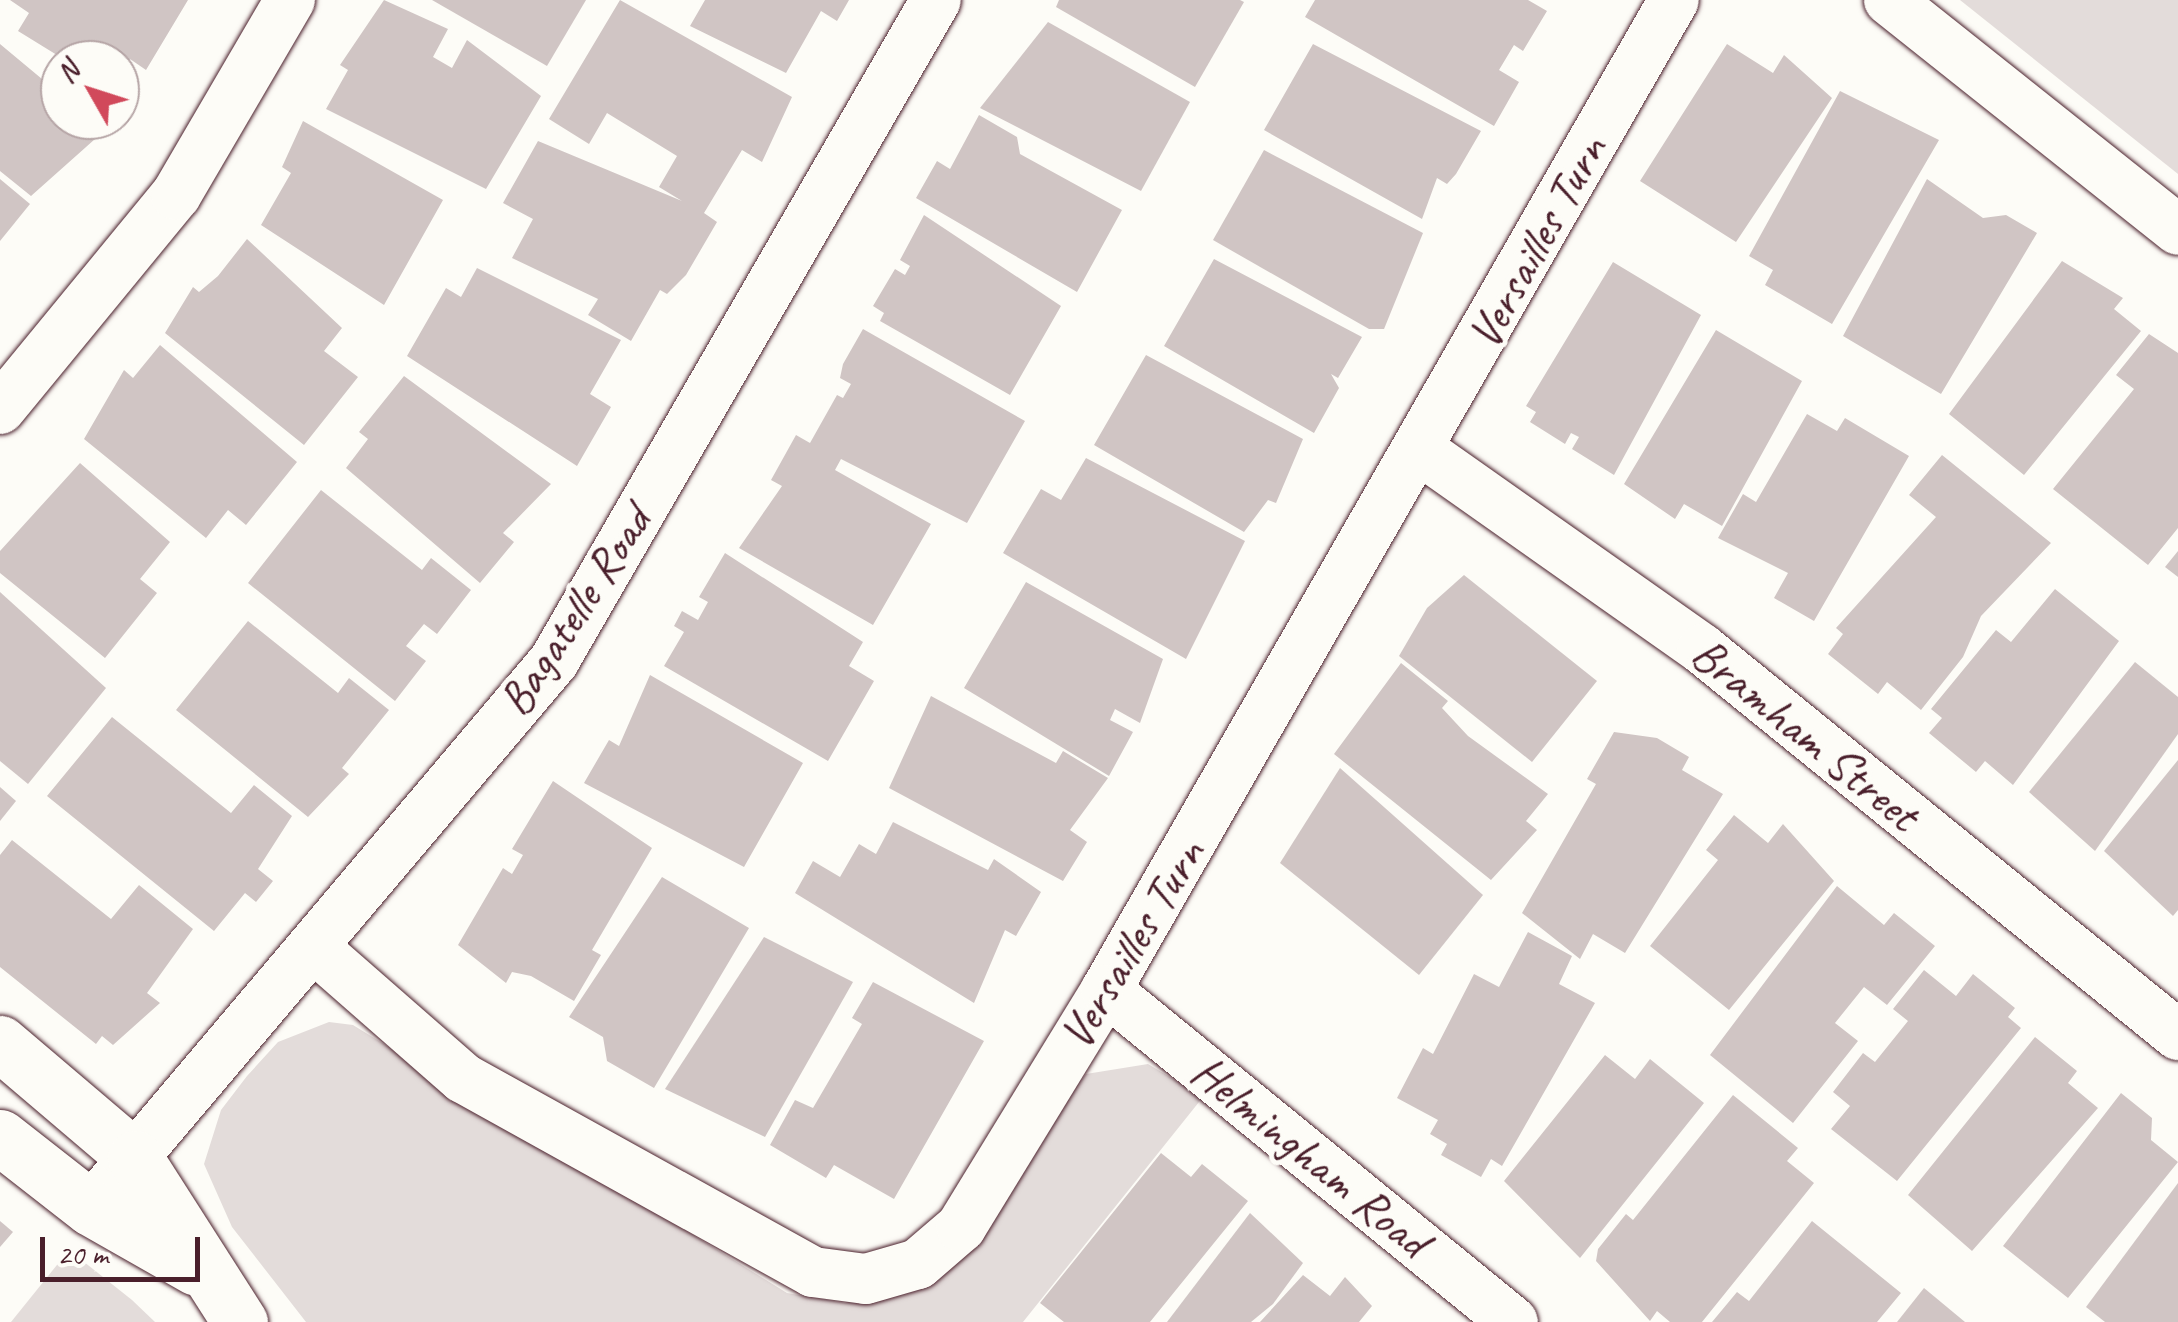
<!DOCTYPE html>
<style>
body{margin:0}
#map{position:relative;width:2178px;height:1322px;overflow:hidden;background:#fdfcf7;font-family:Caveat,sans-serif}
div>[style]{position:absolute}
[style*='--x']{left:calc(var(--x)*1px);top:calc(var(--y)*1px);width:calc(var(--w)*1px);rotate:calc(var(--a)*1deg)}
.green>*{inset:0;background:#e3dcda}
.building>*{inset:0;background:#d0c5c4}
.roads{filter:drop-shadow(0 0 2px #4a1f2b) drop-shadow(0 0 2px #4a1f2b)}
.street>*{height:50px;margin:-25px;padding:0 25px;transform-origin:25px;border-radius:25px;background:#fdfcf7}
.secondary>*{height:55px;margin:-27.5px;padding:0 27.5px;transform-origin:27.5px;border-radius:27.5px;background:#fdfcf7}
span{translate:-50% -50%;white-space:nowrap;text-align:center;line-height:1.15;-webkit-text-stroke:10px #fdfcf7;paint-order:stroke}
.street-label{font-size:48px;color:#4a1f2b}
.north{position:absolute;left:40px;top:40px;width:100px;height:100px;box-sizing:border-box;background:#fdfcf7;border:2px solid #b5a4a5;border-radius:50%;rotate:309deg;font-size:28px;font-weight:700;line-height:40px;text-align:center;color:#4a1f2b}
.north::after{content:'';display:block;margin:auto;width:35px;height:45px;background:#d1495b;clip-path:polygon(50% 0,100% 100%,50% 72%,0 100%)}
.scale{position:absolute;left:40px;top:1237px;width:160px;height:45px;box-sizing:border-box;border:5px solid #4a1f2b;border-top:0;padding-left:12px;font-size:30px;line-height:35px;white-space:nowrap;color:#4a1f2b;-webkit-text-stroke:8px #fdfcf7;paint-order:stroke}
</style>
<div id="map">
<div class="green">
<div style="clip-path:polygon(1960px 0,2178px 0,2178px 174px)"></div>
<div style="clip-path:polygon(329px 1022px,353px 1025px,787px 1293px,845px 1303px,921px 1279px,1086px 1074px,1148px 1064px,1203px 1097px,1023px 1322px,306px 1322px,232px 1227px,204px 1164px,221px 1110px,247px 1076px,278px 1042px)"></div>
<div style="clip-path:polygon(69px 1250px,132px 1300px,155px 1322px,11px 1322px)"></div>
</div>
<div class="building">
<div style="clip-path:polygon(10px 0,188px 0,146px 70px,130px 59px,120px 76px,120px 60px,65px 60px,18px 31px,29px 13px)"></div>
<div style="clip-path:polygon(384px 0,448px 29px,433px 57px,452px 68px,467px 40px,541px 96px,486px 189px,326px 109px,348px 70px,340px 65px)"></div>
<div style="clip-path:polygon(432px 0,586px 0,547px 66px)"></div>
<div style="clip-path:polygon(620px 0,792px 97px,762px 162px,742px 150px,704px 213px,717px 222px,686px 275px,667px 294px,660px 290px,631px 341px,588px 315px,598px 299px,512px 258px,533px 219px,503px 203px,538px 141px,682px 201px,659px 187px,677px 156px,607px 113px,589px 144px,549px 119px)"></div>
<div style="clip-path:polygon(705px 0,849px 0,837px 21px,821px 11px,786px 73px,690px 26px)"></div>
<div style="clip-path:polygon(1059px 0,1240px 0,1244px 2px,1195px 87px,1056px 7px)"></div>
<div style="clip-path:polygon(1315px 0,1528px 0,1547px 11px,1523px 51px,1514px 45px,1499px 70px,1519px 82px,1494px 126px,1305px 17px)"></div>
<div style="clip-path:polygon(1048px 22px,1190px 102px,1141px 191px,980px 108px)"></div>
<div style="clip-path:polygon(0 44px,60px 94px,60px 120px,91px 120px,104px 131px,31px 196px,0 171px)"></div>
<div style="clip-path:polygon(1313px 44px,1481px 131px,1456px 174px,1447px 184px,1437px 178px,1422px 219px,1264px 130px)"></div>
<div style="clip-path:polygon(1727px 44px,1773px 73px,1784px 55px,1832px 98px,1736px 242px,1640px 181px)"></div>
<div style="clip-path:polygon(1840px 91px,1939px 140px,1832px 324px,1765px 285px,1773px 270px,1749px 256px)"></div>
<div style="clip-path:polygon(979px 115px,1017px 137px,1020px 154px,1122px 210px,1077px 292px,916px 198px,937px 161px,950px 169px)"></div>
<div style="clip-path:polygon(303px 121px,443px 200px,384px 305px,261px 225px,291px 173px,282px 167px)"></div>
<div style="clip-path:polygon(1264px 150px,1423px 233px,1384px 329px,1369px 329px,1213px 240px)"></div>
<div style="clip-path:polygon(0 179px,30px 204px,0 241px)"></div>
<div style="clip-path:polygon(1927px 179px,1983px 218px,2006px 215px,2037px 233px,1941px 394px,1843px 336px)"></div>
<div style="clip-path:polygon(924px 215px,1061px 306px,1010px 395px,880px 321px,884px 313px,873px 306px,895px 269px,905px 275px,910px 266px,900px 260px)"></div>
<div style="clip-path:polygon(247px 239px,342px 328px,324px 351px,358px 377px,304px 445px,165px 333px,193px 287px,199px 292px,218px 276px)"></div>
<div style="clip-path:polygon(1214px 259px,1362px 337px,1338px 378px,1331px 374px,1339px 388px,1314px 433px,1164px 346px)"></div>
<div style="clip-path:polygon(2062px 261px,2123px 298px,2114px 309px,2141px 331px,2024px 475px,1949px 414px)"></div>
<div style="clip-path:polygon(1613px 262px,1701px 315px,1614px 475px,1572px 449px,1579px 437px,1571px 433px,1565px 444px,1530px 422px,1536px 412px,1526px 406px)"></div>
<div style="clip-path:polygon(477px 268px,621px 340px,590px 394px,611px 407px,577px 466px,407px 356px,446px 288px,461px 297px)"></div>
<div style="clip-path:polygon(863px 329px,1025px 421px,967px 523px,841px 459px,835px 470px,931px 524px,873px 625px,739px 548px,782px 486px,771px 480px,796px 435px,810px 443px,837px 395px,843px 398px,851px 384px,840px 378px,843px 364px)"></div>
<div style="clip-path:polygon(1716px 330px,1802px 381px,1722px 526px,1684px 504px,1675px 519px,1624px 484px)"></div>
<div style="clip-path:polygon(2149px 334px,2178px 353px,2178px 528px,2148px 565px,2053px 489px,2134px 389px,2116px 375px)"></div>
<div style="clip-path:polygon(160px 345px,297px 462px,246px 525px,228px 510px,206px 538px,84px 439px,124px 370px,133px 378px)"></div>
<div style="clip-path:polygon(1146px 355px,1303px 439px,1276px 503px,1268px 500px,1244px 532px,1094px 445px)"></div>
<div style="clip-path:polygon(404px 376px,551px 484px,503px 533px,514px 542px,480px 583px,346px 468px,368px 439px,359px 432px)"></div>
<div style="clip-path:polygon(1807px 414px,1837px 431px,1845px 418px,1909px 456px,1814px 621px,1774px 598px,1788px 573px,1718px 538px,1743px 494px,1756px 502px)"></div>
<div style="clip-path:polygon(1942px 455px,2051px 543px,1981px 616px,1963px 657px,1921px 710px,1887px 682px,1878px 694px,1828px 654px,1843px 634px,1836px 628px,1936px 517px,1909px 495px)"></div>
<div style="clip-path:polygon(1086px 458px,1245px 541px,1186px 659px,1003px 553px,1041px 489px,1061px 500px)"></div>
<div style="clip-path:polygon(80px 463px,170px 542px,140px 579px,157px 593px,105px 658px,0 573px,0 551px)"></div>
<div style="clip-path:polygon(321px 490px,422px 570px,431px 558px,471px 590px,437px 634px,424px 624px,406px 646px,426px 661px,395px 701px,248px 583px)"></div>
<div style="clip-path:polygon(2178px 551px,2178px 577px,2165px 567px)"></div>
<div style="clip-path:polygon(725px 553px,863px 642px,849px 666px,874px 681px,828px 761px,664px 666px,684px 632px,674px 626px,682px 611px,698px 620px,708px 602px,699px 597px)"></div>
<div style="clip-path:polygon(1464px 575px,1597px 681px,1532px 762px,1399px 656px,1427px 608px)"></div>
<div style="clip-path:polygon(1026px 582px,1163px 659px,1140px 723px,1115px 709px,1110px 720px,1133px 732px,1109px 776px,964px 688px)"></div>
<div style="clip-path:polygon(2055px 589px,2119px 641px,2013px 785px,1985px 761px,1976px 772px,1929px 733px,1942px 718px,1931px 709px,1996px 630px,2011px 642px)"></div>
<div style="clip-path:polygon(0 592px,106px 688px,28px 784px,0 761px)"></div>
<div style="clip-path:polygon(248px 621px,338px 693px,349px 678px,389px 710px,342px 768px,349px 774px,308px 817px,176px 710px)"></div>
<div style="clip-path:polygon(2135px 662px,2178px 697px,2178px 734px,2095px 851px,2029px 792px)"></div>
<div style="clip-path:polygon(1401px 663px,1448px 701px,1442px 708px,1468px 736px,1548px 794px,1526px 821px,1537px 830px,1491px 880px,1334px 754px)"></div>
<div style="clip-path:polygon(650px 675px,803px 763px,744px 867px,584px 783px,609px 740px,619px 746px)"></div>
<div style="clip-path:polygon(931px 696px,1056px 763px,1063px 751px,1108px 778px,1070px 830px,1087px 842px,1063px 881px,889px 788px)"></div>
<div style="clip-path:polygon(112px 717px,231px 813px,254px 785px,292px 816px,258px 869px,273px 881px,256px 902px,245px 893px,214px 931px,47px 796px)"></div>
<div style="clip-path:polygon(1614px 732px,1657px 738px,1689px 757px,1682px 770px,1723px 794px,1625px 953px,1593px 934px,1580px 959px,1522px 913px,1596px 784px,1587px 779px)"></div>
<div style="clip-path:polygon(2178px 760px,2178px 910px,2173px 916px,2104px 851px)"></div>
<div style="clip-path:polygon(1340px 768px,1483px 895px,1419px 975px,1280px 863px)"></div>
<div style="clip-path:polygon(553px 781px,652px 848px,592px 950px,601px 955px,574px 1001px,531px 976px,512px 972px,506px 983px,458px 945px,503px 868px,512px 874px,523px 855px,512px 849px)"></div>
<div style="clip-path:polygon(0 787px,16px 801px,0 821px)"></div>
<div style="clip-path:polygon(1734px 815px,1768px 843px,1783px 824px,1834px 881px,1729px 1010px,1650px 946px,1718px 860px,1706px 850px)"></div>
<div style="clip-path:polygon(893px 822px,988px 870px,994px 859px,1041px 892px,1016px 936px,1005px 930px,974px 1003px,795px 893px,813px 861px,840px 877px,859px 844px,876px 854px)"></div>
<div style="clip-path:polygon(12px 840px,111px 919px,139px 885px,193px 929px,147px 993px,160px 1003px,113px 1045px,102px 1036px,96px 1044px,0 967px,0 855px)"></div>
<div style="clip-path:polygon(662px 877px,749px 928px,654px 1088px,607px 1061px,603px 1037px,569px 1017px)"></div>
<div style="clip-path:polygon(1837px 886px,1884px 925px,1894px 913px,1935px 946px,1887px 1005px,1864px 987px,1835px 1023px,1858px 1041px,1793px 1123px,1710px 1055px)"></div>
<div style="clip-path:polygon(1528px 932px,1572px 956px,1559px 984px,1595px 1003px,1502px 1166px,1491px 1159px,1481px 1177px,1441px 1155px,1447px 1144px,1430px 1134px,1438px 1120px,1397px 1098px,1423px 1048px,1433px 1054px,1474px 974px,1499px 987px)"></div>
<div style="clip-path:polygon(764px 937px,853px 982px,765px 1137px,665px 1089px)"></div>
<div style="clip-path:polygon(1924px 970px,1956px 996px,1973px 974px,2015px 1008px,2008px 1017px,2021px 1028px,1897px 1181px,1831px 1129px,1850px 1106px,1833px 1092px,1863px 1053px,1875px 1062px,1908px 1021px,1893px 1009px)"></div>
<div style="clip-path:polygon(873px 982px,984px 1041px,894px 1199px,834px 1165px,826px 1178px,770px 1145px,795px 1100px,813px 1108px,862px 1024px,852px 1018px)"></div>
<div style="clip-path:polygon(2035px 1037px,2077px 1071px,2068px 1083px,2098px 1108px,1972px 1251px,1908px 1195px)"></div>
<div style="clip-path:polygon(1605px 1055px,1635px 1079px,1650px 1059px,1704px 1103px,1580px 1258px,1504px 1181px)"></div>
<div style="clip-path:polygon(2121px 1093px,2152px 1118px,2151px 1140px,2178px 1162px,2068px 1298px,2003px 1246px)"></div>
<div style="clip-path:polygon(1733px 1095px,1798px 1148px,1787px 1161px,1814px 1183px,1702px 1322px,1670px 1322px,1657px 1311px,1650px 1321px,1596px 1261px,1598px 1249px,1626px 1214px,1633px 1220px)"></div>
<div style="clip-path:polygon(1161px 1153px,1191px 1177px,1202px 1164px,1248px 1201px,1150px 1322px,1064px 1322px,1040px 1303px)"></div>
<div style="clip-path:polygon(2178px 1183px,2178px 1322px,2105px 1322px,2086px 1307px)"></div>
<div style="clip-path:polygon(1250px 1213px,1303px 1263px,1273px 1304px,1251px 1322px,1167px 1322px)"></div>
<div style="clip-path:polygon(0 1221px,13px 1232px,0 1247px)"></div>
<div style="clip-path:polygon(1812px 1221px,1901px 1293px,1877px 1322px,1712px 1322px,1737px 1292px,1749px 1301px)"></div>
<div style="clip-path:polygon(1303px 1275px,1330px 1296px,1345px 1277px,1372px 1306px,1359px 1322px,1260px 1322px)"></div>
<div style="clip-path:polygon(1924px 1288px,1965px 1322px,1897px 1322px)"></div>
</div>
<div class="roads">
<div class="street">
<div style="--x:1889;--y:0;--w:369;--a:38.5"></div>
<div style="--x:0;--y:409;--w:277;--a:-50.6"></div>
<div style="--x:176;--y:195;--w:226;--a:-59.7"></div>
<div style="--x:1420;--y:450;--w:345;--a:35.2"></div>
<div style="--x:1702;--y:649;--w:613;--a:39.04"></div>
<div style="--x:318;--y:951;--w:193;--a:41.2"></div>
<div style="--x:463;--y:1078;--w:400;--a:29"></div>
<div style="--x:813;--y:1272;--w:53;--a:7.5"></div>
<div style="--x:866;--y:1279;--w:54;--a:-16.1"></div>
<div style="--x:918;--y:1264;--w:57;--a:-40.7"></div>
<div style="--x:961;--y:1227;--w:278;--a:-58.5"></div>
<div style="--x:1106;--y:990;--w:1141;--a:-60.16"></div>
<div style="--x:1106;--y:990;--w:525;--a:39.2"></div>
<div style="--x:91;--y:1208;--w:717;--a:-49.75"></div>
<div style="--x:554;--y:661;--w:763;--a:-59.98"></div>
</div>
<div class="secondary">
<div style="--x:0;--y:1043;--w:177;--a:40.4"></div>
<div style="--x:135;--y:1158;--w:195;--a:57.4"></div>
<div style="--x:0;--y:1137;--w:115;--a:38"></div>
<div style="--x:91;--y:1208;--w:121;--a:29.7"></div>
</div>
</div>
<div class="street-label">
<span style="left:1537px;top:242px;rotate:-61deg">Versailles Turn</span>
<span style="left:575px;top:611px;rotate:-57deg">Bagatelle Road</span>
<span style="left:1805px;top:734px;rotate:39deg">Bramham Street</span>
<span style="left:1132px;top:944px;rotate:-59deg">Versailles Turn</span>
<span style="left:1310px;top:1156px;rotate:39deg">Helmingham Road</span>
</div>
<div class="north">N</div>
<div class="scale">20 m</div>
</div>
